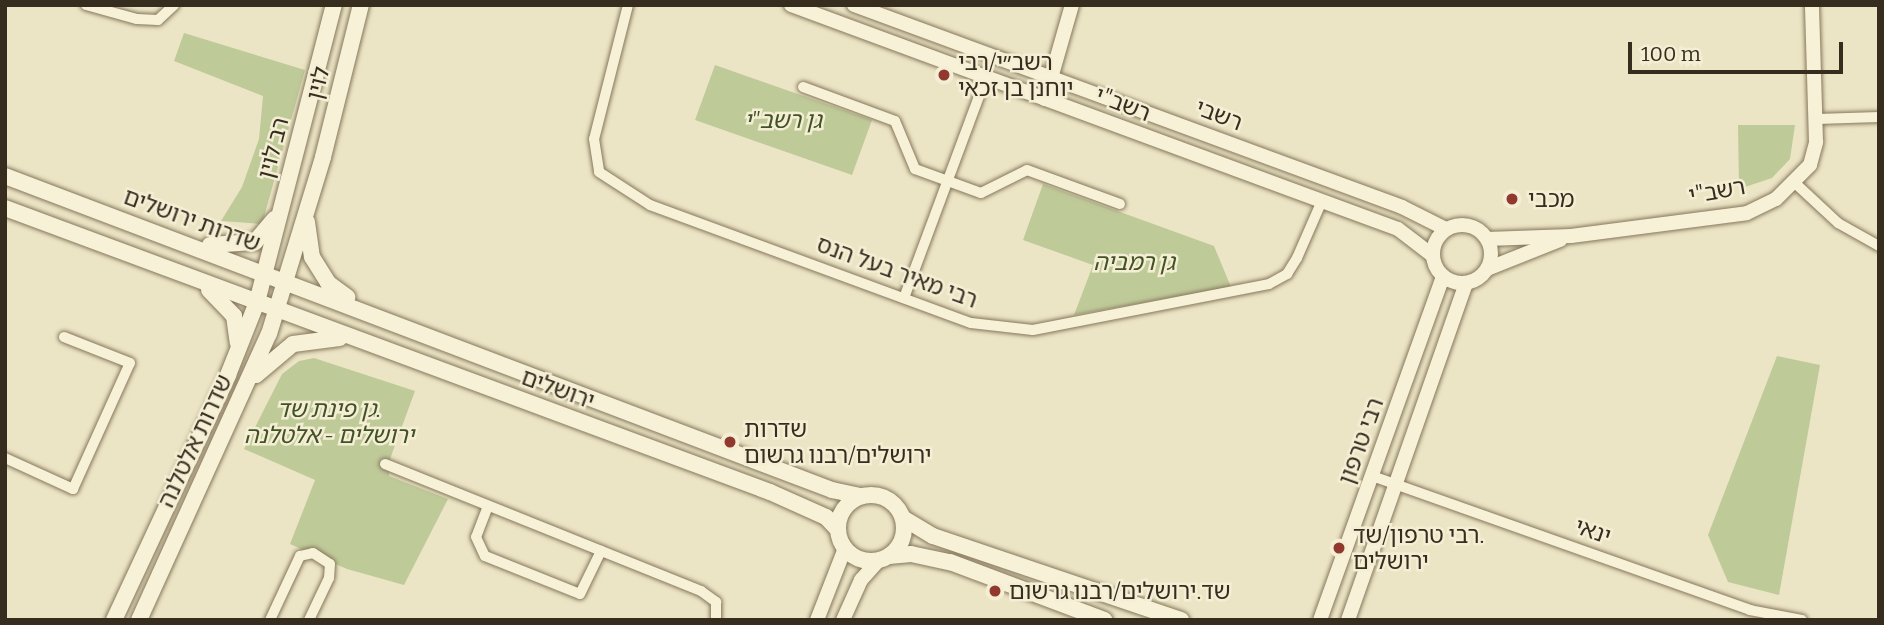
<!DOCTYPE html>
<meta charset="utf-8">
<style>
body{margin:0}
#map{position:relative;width:1884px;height:625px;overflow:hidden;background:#ece5c5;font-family:Bitter,"Noto Sans Hebrew",serif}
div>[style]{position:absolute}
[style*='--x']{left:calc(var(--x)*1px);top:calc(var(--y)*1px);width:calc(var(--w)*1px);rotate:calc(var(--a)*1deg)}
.green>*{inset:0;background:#bfca99}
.roads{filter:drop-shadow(0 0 2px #86775c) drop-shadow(0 0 2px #86775c)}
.minor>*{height:10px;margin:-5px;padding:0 5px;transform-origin:5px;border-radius:5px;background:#f7f1d8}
.tertiary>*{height:14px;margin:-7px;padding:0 7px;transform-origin:7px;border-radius:7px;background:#f7f1d8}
.tertiary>.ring{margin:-7px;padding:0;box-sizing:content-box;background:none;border:14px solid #f7f1d8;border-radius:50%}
.secondary>*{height:16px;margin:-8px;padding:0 8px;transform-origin:8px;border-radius:8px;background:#f7f1d8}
.secondary>.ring{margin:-8px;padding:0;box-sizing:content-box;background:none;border:16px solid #f7f1d8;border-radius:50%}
.dots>*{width:19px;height:19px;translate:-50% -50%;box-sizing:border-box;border:4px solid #f4eed4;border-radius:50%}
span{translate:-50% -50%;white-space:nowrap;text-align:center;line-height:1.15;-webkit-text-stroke:5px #f4eed4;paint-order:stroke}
.poi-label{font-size:23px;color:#372d1f}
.left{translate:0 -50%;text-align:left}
.street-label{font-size:23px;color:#372d1f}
.park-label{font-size:23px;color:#425227;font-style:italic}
.frame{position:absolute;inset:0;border:7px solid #372d1f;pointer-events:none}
.scale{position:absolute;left:1628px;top:42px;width:215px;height:32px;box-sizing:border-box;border:4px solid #372d1f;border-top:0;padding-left:9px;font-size:21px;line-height:24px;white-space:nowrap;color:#372d1f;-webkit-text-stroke:5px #f4eed4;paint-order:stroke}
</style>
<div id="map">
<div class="green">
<div style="clip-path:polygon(184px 33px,305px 70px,262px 224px,221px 221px,242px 187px,259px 139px,263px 96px,174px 61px)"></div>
<div style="clip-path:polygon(715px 65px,872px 120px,852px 175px,695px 120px)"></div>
<div style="clip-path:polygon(1795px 125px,1790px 159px,1772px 178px,1739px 189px,1738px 125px)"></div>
<div style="clip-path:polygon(1043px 184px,1214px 246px,1231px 287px,1074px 315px,1093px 265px,1023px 240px)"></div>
<div style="clip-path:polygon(1777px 356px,1820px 365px,1779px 595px,1728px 582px,1708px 535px)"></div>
<div style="clip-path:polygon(314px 358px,415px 391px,390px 459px,389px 476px,448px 499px,404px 585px,347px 569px,290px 544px,315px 480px,244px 449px,282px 374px,299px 361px)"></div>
</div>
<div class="roads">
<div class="minor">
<div style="--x:86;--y:5;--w:53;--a:15.4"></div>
<div style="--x:137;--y:19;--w:21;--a:3"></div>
<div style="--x:158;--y:20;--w:22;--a:-43"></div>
<div style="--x:628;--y:5;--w:138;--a:104.2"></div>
<div style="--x:594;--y:139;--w:33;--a:81"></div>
<div style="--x:599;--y:172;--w:61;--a:32.9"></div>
<div style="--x:650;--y:205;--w:342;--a:20.2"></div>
<div style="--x:971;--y:323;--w:62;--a:6.4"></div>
<div style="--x:1033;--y:330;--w:240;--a:-11"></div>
<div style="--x:1269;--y:284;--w:21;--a:-29"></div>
<div style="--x:1287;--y:274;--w:19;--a:-58"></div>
<div style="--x:1297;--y:258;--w:60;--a:-66.4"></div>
<div style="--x:803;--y:87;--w:98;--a:20.3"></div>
<div style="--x:895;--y:121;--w:52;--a:67.4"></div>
<div style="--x:915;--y:169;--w:70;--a:20"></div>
<div style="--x:981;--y:193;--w:51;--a:-26.6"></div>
<div style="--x:1027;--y:170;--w:99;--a:20.1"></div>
<div style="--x:1817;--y:119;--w:62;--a:-1.8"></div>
<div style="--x:1795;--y:183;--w:59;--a:42.9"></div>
<div style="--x:1838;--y:223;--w:47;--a:29.3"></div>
<div style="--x:904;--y:298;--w:235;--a:-69.6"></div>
<div style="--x:5;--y:458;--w:75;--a:24.5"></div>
<div style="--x:73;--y:489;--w:138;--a:-65.7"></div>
<div style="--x:130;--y:363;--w:71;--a:-158.5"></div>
<div style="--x:385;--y:464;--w:341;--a:21.9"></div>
<div style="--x:701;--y:591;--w:19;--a:36"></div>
<div style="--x:716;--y:602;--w:18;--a:90"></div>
<div style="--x:1372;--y:476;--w:401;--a:19.5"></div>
<div style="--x:1750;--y:610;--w:53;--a:10.9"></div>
<div style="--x:488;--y:506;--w:33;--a:111"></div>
<div style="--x:476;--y:537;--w:21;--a:65"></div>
<div style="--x:485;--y:556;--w:102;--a:21.8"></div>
<div style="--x:580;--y:594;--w:48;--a:-64"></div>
<div style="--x:270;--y:620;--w:71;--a:-64.9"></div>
<div style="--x:300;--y:556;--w:13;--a:-13"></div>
<div style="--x:313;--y:553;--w:20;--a:33"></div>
<div style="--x:330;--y:564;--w:14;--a:94"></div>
<div style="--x:329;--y:578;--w:47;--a:115.5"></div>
</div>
<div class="tertiary">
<div style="--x:791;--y:5;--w:647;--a:20.26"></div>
<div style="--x:1398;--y:229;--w:43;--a:37.4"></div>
<div style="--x:854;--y:5;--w:584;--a:20.23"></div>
<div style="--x:1402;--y:207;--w:49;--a:26.6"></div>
<div style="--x:1045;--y:99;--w:98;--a:-74"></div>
<div class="ring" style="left:1433px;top:225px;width:44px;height:44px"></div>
<div style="--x:1487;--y:239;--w:84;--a:-2"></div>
<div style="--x:1571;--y:236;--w:177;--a:-7.4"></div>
<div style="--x:1747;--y:213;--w:32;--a:-26"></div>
<div style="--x:1776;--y:199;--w:48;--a:-45"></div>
<div style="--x:1810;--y:165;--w:24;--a:-75"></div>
<div style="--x:1816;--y:142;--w:137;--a:-91.7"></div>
<div style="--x:1487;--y:269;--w:79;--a:-21.7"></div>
<div style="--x:817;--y:620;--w:77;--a:-68.7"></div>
<div style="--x:843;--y:620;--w:44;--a:-65.8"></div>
<div style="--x:861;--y:580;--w:27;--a:-48"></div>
<div style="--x:1320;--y:620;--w:364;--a:-70.3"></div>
<div style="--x:1348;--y:620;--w:357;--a:-70.7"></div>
</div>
<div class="secondary">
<div style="--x:5;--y:176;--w:885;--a:20.79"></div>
<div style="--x:832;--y:490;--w:30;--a:12"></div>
<div style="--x:5;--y:208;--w:816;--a:20.37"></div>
<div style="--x:770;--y:492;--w:61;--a:24.1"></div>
<div style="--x:826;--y:517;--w:18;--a:47"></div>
<div style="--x:307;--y:222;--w:35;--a:82"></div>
<div style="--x:312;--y:257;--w:31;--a:58"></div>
<div style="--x:328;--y:283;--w:24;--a:36"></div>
<div style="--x:210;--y:245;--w:45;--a:-3.8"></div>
<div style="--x:255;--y:242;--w:30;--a:-50"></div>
<div style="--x:209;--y:290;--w:36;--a:46"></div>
<div style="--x:234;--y:316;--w:27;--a:82"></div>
<div style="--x:256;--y:375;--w:48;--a:-40"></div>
<div style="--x:293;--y:344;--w:47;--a:-7.3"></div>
<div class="ring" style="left:838px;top:495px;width:50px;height:50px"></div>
<div style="--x:903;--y:518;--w:35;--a:31"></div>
<div style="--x:933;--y:536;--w:262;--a:18.7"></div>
<div style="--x:889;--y:556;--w:22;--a:-5"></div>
<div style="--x:911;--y:554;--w:40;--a:12"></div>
<div style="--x:950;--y:562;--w:165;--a:20.6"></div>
<div style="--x:114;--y:620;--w:270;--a:-65"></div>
<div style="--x:228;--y:375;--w:79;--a:-68.3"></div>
<div style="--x:257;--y:302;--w:307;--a:-75.5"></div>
<div style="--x:139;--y:620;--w:314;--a:-65.6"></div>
<div style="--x:269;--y:334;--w:185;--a:-73"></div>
<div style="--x:323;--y:157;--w:157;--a:-76"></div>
</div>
</div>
<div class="dots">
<div style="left:944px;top:75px;background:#92392f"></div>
<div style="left:1512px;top:199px;background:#92392f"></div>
<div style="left:730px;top:442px;background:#92392f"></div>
<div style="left:1339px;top:548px;background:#92392f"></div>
<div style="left:995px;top:591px;background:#92392f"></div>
</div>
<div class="poi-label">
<span class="left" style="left:958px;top:75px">רשב״י/רבי<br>יוחנן בן זכאי</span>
<span class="left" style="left:1528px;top:199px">מכבי</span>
<span class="left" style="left:744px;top:442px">שדרות<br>ירושלים/רבנו גרשום</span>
<span class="left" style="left:1353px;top:548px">רבי טרפון/שד.<br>ירושלים</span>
<span class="left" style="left:1009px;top:591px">שד.ירושלים/רבנו גרשום</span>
</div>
<div class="street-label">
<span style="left:318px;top:83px;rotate:-76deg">לוין</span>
<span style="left:1123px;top:104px;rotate:21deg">רשב"י</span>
<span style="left:1219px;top:115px;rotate:21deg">רשבי</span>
<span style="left:273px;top:148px;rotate:-75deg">רב לוין</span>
<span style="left:1717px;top:191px;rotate:-10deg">רשב"י</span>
<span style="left:192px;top:220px;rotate:20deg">שדרות ירושלים</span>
<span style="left:897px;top:272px;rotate:20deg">רבי מאיר בעל הנס</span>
<span style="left:558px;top:389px;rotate:20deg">ירושלים</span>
<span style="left:195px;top:441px;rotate:-65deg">שדרות אלטלנה</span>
<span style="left:1361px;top:441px;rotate:-70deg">רבי טרפון</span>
<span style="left:1593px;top:531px;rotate:19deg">ינאי</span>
</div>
<div class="park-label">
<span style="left:783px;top:120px">גן רשב"י</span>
<span style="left:1134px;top:262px">גן רמביה</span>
<span style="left:329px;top:422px">גן פינת שד.<br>ירושלים - אלטלנה</span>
</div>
<div class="frame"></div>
<div class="scale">100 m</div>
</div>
